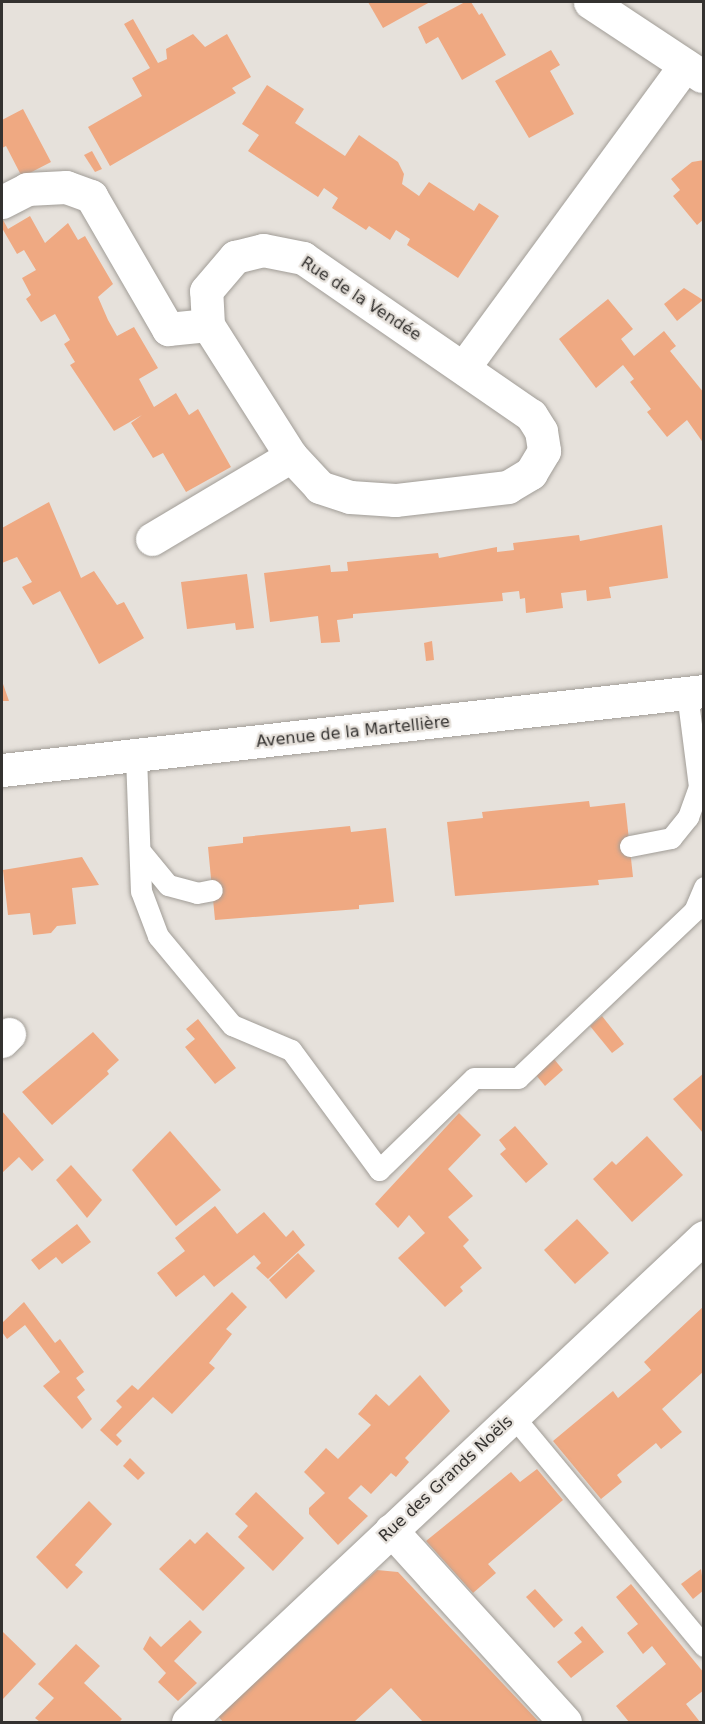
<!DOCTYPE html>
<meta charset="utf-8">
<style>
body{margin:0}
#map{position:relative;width:705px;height:1724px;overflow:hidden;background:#e6e1db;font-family:"DejaVu Sans",sans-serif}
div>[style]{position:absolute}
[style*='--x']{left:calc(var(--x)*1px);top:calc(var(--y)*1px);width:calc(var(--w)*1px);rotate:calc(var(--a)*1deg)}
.building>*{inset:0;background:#efa982}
.roads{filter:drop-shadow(0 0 2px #a19d97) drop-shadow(0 0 2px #a19d97)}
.service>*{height:21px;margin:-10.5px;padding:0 10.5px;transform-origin:10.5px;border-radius:10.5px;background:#fff}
.minor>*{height:33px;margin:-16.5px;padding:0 16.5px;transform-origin:16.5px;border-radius:16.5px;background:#fff}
.tertiary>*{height:33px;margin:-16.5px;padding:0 16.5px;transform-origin:16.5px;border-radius:16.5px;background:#fff}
span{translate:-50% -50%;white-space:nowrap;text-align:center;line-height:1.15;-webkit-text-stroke:4.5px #e6e1db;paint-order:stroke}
.street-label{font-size:16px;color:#343230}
.frame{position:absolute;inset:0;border:3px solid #343230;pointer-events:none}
</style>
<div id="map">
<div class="building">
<div style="clip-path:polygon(368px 2px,430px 2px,383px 28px)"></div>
<div style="clip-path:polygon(465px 2px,471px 2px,479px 15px,482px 13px,506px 55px,462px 80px,438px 37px,426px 44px,418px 27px)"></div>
<div style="clip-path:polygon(133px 19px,158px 63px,167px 59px,166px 49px,193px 34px,205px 47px,227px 34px,251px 77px,232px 88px,236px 93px,110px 166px,88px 127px,142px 96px,132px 78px,150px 68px,124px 24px)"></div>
<div style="clip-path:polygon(551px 50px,560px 65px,550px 71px,574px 114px,529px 138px,495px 81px)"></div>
<div style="clip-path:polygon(267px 85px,304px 109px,295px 123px,345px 156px,359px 135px,398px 162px,404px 174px,402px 184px,419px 196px,429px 182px,474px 211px,479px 203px,499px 216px,458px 278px,407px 245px,410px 239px,396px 230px,390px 240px,369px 226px,366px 230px,332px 208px,338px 198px,324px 188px,318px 197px,248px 151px,259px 135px,242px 124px)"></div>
<div style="clip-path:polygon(23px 109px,51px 162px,22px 177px,6px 146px,2px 148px,2px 120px)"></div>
<div style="clip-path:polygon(92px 151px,102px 169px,95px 172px,84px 155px)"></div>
<div style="clip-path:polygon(704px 160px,704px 219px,697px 225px,673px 196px,680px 190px,671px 179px,692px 162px)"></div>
<div style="clip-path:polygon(30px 216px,45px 243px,68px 223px,78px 240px,85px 236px,113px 284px,98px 297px,108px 320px,117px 336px,134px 327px,158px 368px,139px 379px,154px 407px,176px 393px,189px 415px,198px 409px,231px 467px,186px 492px,163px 453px,153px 458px,131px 423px,142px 415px,114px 431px,70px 365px,75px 362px,64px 344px,70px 340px,55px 314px,41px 322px,26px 299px,31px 295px,22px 278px,36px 270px,24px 250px,17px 254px,2px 228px,2px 218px,8px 229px)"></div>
<div style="clip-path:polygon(684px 288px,703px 300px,677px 321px,664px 304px)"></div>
<div style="clip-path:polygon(608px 299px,633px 329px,621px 339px,634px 356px,664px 331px,676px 346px,670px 351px,704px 393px,704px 444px,687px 420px,667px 437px,647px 412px,651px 409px,630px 382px,634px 379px,623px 365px,596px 388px,559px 339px)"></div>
<div style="clip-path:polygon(49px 502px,81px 578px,94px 571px,117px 605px,124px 602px,144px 638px,99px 664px,60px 591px,33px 605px,22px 587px,32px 582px,17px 557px,2px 563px,2px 528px)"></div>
<div style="clip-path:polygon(662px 525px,668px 578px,609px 587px,611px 598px,587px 601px,586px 590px,561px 593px,563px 608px,526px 613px,525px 598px,520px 599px,519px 591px,502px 593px,503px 601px,353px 614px,353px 618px,337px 620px,340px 642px,321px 643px,318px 616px,270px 622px,264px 573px,330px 565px,331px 572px,348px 571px,347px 562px,438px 553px,439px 558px,497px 547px,497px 552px,514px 550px,513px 543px,579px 535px,580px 541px)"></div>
<div style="clip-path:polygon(247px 574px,254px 628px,236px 630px,235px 623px,187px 629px,181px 582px)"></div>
<div style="clip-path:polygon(432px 641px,434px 660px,426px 661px,424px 643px)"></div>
<div style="clip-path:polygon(2px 681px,9px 701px,2px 701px)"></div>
<div style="clip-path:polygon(589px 801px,590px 807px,625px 803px,633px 877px,598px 880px,599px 885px,455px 896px,447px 822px,483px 818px,482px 812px)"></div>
<div style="clip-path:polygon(350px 826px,351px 832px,386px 828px,394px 902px,359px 905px,359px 909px,215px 920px,208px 847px,243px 843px,243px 837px)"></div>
<div style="clip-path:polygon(82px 857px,99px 885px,72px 888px,76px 924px,57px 926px,51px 933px,33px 935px,30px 913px,8px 915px,3px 870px)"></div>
<div style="clip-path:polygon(602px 1016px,624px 1044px,612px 1053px,590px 1026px)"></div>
<div style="clip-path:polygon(198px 1019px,236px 1068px,215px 1084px,185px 1047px,195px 1039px,186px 1029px)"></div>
<div style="clip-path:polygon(93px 1032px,119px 1060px,107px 1071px,109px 1074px,52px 1125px,22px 1092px)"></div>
<div style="clip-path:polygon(554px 1059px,563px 1070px,545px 1086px,536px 1075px)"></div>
<div style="clip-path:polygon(704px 1073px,704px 1134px,673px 1099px)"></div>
<div style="clip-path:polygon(2px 1111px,44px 1160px,32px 1171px,19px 1157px,2px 1173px)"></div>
<div style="clip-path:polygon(459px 1113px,481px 1135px,448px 1169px,473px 1196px,448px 1217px,469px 1240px,463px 1246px,482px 1268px,460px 1287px,463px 1291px,445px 1307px,398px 1258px,425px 1233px,409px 1215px,398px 1228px,375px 1204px)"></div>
<div style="clip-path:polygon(515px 1126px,548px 1164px,526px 1183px,500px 1154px,506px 1149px,499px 1140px)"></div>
<div style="clip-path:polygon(170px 1131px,221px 1190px,176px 1226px,132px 1170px)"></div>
<div style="clip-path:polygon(647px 1136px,683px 1175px,632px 1222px,593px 1179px,612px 1161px,616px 1165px)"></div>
<div style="clip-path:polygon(71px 1165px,102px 1200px,87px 1218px,56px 1180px)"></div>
<div style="clip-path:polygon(215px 1206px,237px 1234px,264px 1212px,286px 1237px,293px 1230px,305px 1245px,268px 1279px,256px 1268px,261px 1263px,254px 1255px,214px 1287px,204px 1275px,176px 1297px,157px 1273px,185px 1251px,175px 1238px)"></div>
<div style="clip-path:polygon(577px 1219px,609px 1253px,575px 1284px,544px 1250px)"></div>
<div style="clip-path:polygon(77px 1224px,91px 1242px,62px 1264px,56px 1257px,39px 1270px,31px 1260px)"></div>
<div style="clip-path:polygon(298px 1253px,315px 1271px,286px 1299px,269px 1280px)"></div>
<div style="clip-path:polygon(232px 1292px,247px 1307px,226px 1329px,232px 1334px,209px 1363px,215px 1368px,172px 1414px,153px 1397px,116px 1435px,122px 1441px,117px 1446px,100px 1430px,122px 1407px,116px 1401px,132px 1385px,138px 1390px)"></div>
<div style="clip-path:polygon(24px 1302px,55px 1343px,60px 1339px,84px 1372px,76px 1378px,85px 1390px,77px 1397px,92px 1419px,82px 1429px,43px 1386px,60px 1372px,25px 1325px,7px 1339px,2px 1332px,2px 1323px)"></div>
<div style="clip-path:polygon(704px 1306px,704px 1371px,662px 1409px,682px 1432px,661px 1449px,656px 1443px,617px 1475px,622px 1482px,601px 1499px,553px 1441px,613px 1391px,618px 1398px,651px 1370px,644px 1362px)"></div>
<div style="clip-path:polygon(420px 1375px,450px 1411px,405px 1458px,409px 1462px,396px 1477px,391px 1473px,371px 1494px,361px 1485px,348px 1498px,368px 1516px,338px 1545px,309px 1514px,309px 1508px,325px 1493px,304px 1472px,326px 1448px,338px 1459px,371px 1425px,358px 1414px,376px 1394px,389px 1406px)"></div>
<div style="clip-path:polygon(130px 1458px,145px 1473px,138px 1480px,123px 1466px)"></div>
<div style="clip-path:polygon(537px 1469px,563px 1500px,488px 1564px,496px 1573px,473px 1593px,426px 1541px,511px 1472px,520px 1482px)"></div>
<div style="clip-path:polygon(256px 1492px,304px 1538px,273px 1571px,238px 1537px,248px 1526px,235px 1514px)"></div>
<div style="clip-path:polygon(89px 1501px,112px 1524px,75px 1565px,83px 1572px,67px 1589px,36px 1557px)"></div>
<div style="clip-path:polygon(207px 1532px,245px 1568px,203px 1611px,159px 1569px,190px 1539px,195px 1544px)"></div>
<div style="clip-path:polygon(701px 1569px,704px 1590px,693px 1599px,681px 1584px)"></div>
<div style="clip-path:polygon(377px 1570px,398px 1572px,539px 1722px,423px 1722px,391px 1688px,354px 1722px,223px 1722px,218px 1716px)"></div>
<div style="clip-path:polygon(631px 1584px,704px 1673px,704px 1690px,686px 1704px,700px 1722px,629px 1722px,616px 1706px,666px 1664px,652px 1646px,643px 1654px,627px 1633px,638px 1624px,616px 1597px)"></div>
<div style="clip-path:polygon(535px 1589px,563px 1620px,554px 1628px,526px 1597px)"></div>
<div style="clip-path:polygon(190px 1620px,202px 1632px,174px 1661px,197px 1683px,178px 1701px,158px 1682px,166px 1673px,143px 1649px,150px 1636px,161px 1647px)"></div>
<div style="clip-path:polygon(582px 1626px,604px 1652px,571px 1678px,557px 1662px,582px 1642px,574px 1633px)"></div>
<div style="clip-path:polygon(2px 1631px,36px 1664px,3px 1699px,2px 1698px)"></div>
<div style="clip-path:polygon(76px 1644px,100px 1666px,84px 1683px,122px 1719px,119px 1722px,40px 1722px,35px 1718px,54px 1698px,38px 1684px)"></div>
</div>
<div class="roads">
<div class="service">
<div style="--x:687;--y:693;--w:95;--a:82.7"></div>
<div style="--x:699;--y:787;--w:6;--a:31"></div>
<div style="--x:136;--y:756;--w:135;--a:87.9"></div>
<div style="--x:141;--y:891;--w:48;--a:69.3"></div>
<div style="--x:158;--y:936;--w:116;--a:50.3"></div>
<div style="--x:232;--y:1025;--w:64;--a:23"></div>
<div style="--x:291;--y:1050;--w:149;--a:53.7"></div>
<div style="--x:379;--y:1170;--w:132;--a:-44.1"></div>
<div style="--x:474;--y:1078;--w:44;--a:0"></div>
<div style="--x:518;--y:1078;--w:243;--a:-43.5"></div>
<div style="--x:694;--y:911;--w:26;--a:-67"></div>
<div style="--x:630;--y:846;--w:42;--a:-11"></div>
<div style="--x:671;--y:838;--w:27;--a:-51"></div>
<div style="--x:688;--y:817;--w:32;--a:-70"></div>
<div style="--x:140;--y:851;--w:44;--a:50.5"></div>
<div style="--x:168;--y:885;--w:30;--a:15"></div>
<div style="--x:197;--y:893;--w:15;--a:-11"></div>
<div style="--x:513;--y:1416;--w:299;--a:50.3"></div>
</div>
<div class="minor">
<div style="--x:590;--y:2;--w:134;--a:33.5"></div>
<div style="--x:2;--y:202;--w:28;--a:-27"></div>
<div style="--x:27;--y:189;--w:39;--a:-3"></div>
<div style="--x:66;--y:187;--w:27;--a:20"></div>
<div style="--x:91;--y:196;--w:154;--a:59.9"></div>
<div style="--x:168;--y:329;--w:40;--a:-5.7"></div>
<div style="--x:263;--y:250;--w:41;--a:11.3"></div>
<div style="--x:303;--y:258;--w:277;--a:34.6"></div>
<div style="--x:531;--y:415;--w:19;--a:58"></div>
<div style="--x:541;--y:431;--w:20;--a:81"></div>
<div style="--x:544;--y:451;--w:26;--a:121"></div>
<div style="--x:531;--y:473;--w:27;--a:149"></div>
<div style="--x:508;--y:487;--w:114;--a:173.4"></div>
<div style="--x:395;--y:500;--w:45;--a:-176.2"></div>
<div style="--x:350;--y:497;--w:32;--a:-162"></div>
<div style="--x:320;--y:487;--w:42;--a:-133.1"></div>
<div style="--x:291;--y:456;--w:155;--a:-122.4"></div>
<div style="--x:208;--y:325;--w:34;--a:-93"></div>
<div style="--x:206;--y:291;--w:45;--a:-49.5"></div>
<div style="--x:235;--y:257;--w:29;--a:-14"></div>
<div style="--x:464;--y:367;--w:374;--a:-53.8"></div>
<div style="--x:152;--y:539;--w:162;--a:-30.8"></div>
<div style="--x:2;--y:1041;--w:10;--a:-45"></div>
<div style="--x:391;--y:1530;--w:259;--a:47.8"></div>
<div style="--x:188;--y:1722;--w:708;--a:-43.23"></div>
</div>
<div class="tertiary">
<div style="--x:2;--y:770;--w:706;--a:-6.42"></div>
</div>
</div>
<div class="street-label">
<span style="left:361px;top:299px;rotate:33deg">Rue de la Vendée</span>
<span style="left:353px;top:732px;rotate:-6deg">Avenue de la Martellière</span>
<span style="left:446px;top:1479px;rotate:-43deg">Rue des Grands Noëls</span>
</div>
<div class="frame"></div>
</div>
